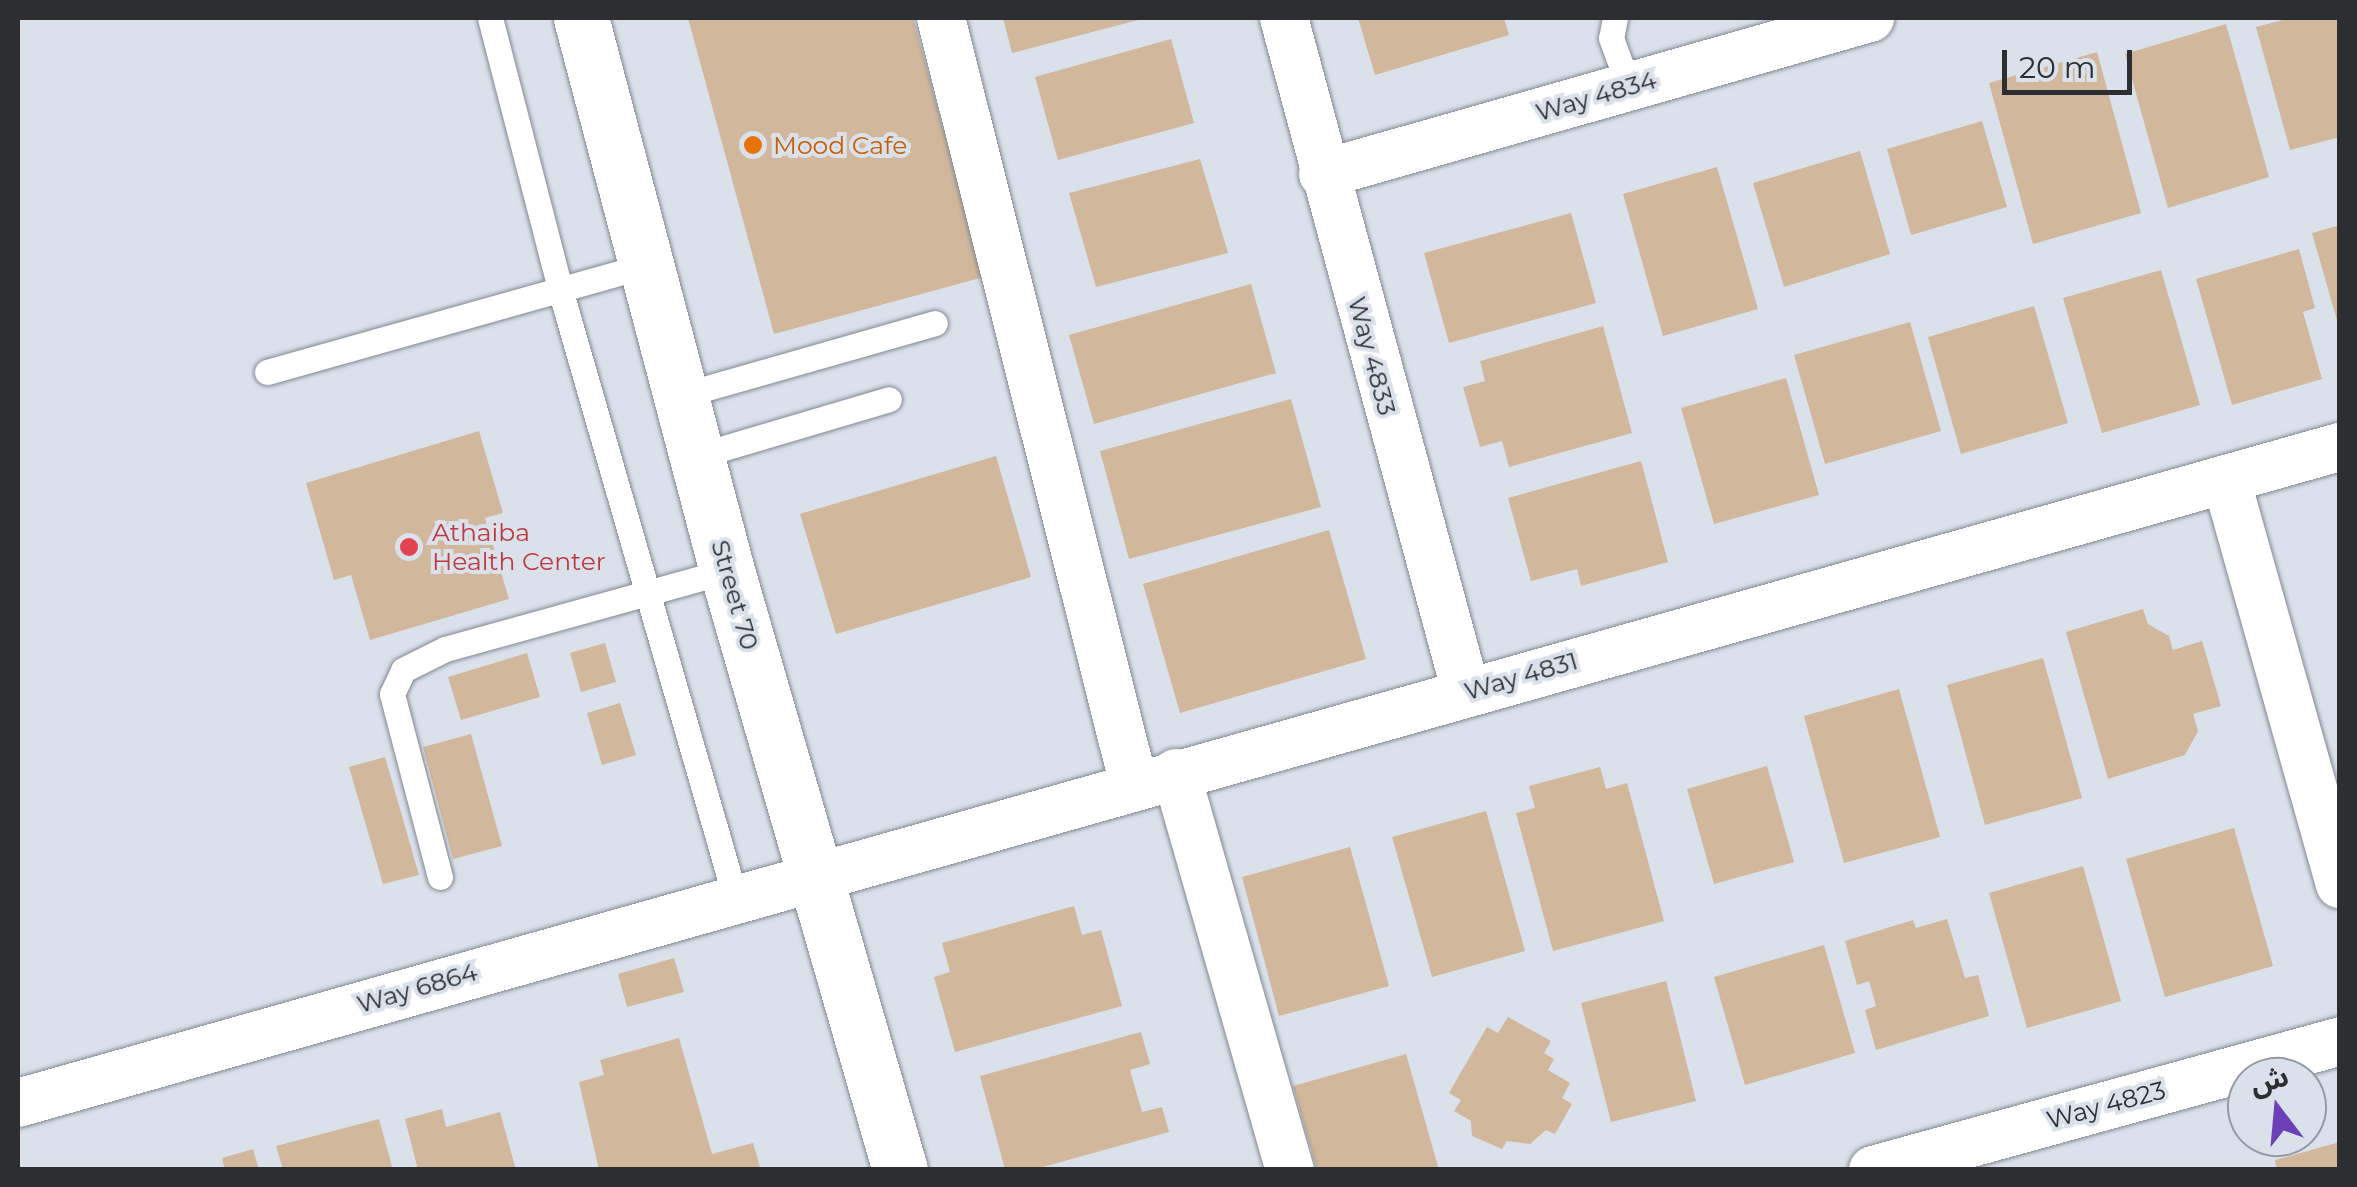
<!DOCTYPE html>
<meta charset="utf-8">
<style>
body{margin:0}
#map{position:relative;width:2357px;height:1187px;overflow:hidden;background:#dbe1eb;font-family:Montserrat,"Noto Sans Arabic",sans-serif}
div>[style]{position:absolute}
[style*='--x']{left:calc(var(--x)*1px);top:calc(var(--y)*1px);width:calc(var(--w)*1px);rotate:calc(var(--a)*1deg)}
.building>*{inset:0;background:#d1b79b}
.roads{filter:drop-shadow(0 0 2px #828891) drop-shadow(0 0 2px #828891)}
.service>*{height:25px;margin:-12.5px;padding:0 12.5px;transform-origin:12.5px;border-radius:12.5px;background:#fff}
.minor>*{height:48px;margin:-24px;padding:0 24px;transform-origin:24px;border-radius:24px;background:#fff}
.tertiary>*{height:55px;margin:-27.5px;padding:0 27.5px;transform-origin:27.5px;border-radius:27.5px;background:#fff}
.dots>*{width:28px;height:28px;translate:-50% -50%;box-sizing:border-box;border:5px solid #dbe1eb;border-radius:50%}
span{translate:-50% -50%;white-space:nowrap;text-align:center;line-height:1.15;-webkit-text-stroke:8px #dbe1eb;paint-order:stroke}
.street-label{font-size:25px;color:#2c2e32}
.food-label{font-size:25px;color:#c56008}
.left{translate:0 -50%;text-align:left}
.health-label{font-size:25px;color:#be3a42}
.frame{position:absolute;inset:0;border:20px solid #2c2e32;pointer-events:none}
.north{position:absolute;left:2227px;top:1057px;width:100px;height:100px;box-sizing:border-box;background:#dbe1eb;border:2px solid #9599a1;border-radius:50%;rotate:344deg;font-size:28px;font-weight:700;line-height:40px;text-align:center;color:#2c2e32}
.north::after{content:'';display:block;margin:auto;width:35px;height:45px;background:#6d40b7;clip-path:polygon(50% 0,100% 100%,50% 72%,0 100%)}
.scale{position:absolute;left:2002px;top:50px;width:130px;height:45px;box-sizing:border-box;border:5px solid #2c2e32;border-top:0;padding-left:12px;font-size:30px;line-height:35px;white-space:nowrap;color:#2c2e32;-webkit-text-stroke:8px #dbe1eb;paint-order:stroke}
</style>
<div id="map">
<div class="building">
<div style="clip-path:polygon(688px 18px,913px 18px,984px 277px,774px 334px)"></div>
<div style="clip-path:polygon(1003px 18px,1142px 18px,1142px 19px,1012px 53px)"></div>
<div style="clip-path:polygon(1358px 18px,1504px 18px,1509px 35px,1375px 75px)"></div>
<div style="clip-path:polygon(2290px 18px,2340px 18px,2340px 137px,2290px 150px,2256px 27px)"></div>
<div style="clip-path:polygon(2226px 24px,2269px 177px,2168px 208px,2125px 54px)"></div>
<div style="clip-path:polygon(1171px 39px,1194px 123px,1058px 160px,1035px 77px)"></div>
<div style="clip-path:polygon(2097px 52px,2141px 213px,2033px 244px,1989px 83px)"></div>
<div style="clip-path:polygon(1982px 121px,2007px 207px,1911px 235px,1887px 149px)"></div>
<div style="clip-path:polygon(1860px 151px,1890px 254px,1784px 287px,1753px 183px)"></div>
<div style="clip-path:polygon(1200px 159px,1228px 253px,1096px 287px,1069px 193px)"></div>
<div style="clip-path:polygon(1717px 167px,1758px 309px,1663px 336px,1623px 194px)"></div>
<div style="clip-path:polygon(1571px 213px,1596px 303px,1449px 343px,1424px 253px)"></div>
<div style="clip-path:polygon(2340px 225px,2340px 324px,2338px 324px,2312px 233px)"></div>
<div style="clip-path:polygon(2299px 249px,2315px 308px,2303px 312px,2322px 379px,2232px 405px,2196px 279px)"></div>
<div style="clip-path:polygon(2161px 270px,2200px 405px,2102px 433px,2063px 298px)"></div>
<div style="clip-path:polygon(1251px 284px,1276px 373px,1094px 424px,1069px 335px)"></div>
<div style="clip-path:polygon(2034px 306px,2068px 423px,1961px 454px,1928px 337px)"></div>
<div style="clip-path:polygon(1910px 322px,1941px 431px,1825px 464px,1794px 355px)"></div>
<div style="clip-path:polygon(1603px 326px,1632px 433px,1509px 467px,1502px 441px,1480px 447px,1463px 387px,1485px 381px,1480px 361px)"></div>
<div style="clip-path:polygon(1786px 378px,1819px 495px,1714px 524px,1681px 408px)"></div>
<div style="clip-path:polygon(1291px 399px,1321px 507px,1129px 559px,1100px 451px)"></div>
<div style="clip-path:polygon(479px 431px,503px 513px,485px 518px,509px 599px,370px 640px,351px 575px,334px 580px,306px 483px)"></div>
<div style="clip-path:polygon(996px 456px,1031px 577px,836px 634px,800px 514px)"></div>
<div style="clip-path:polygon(1641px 461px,1668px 562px,1581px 586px,1577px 569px,1531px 581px,1508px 498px)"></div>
<div style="clip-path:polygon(1329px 530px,1366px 659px,1180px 713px,1143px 584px)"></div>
<div style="clip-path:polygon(2143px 609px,2148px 624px,2169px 636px,2173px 650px,2202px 641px,2221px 706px,2193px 714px,2198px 731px,2185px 755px,2108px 779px,2066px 632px)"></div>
<div style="clip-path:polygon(605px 643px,616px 682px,581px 692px,570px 653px)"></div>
<div style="clip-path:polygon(527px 653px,540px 697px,461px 720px,448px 677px)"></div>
<div style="clip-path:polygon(2043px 658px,2082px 798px,1985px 825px,1947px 685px)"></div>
<div style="clip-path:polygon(1899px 689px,1940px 837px,1844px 863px,1804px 716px)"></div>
<div style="clip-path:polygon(620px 703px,636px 755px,602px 765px,587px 713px)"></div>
<div style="clip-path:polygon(471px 734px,502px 846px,453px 859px,423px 747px)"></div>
<div style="clip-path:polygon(385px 757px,419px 875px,383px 884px,349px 767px)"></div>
<div style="clip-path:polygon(1767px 766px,1794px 862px,1714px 884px,1687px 789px)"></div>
<div style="clip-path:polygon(1600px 767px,1606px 789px,1627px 783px,1664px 921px,1553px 951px,1516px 813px,1535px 808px,1529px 786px)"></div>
<div style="clip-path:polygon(1486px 811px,1525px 951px,1432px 977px,1392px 837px)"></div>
<div style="clip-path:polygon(2234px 828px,2273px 966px,2165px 997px,2126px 859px)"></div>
<div style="clip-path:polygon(1350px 847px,1389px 986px,1279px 1016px,1242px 877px)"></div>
<div style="clip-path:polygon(2083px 866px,2121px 1001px,2027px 1028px,1989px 893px)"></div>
<div style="clip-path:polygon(1074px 906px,1082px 935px,1101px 930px,1122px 1006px,955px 1052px,934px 977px,950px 972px,942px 943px)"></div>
<div style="clip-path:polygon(1947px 919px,1965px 978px,1978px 975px,1989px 1016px,1876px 1050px,1865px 1010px,1876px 1006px,1869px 981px,1857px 985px,1845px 941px,1913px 920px,1916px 928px)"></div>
<div style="clip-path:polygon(1824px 945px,1855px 1053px,1745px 1085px,1714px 977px)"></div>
<div style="clip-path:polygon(674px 958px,684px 992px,627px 1007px,618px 974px)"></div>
<div style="clip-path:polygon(1666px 981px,1696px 1101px,1611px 1122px,1581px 1003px)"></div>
<div style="clip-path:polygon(1508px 1017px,1551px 1041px,1544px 1053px,1554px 1059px,1548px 1070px,1570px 1083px,1562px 1098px,1572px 1104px,1555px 1134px,1546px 1130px,1530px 1144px,1507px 1141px,1502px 1149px,1472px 1136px,1471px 1121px,1454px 1111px,1461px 1100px,1449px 1093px,1487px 1027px,1498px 1033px)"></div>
<div style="clip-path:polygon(1141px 1032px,1150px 1064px,1130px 1070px,1142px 1112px,1162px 1107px,1169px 1132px,1032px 1170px,1005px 1170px,980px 1076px)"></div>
<div style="clip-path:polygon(679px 1038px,712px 1154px,753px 1143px,761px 1170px,599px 1170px,579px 1082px,604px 1075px,600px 1060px)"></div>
<div style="clip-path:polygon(1406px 1054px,1439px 1170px,1317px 1170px,1293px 1086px)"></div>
<div style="clip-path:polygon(442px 1109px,446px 1127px,500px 1112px,516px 1170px,418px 1170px,405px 1119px)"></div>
<div style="clip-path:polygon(379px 1119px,393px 1170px,283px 1170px,276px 1146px)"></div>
<div style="clip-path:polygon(2340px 1142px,2340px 1170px,2277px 1170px,2275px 1160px)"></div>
<div style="clip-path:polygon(253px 1149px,259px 1170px,225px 1170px,222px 1158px)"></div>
</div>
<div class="roads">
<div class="service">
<div style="--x:490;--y:18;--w:280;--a:75.5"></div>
<div style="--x:560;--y:289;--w:633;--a:73.94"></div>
<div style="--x:1615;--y:18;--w:20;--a:101"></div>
<div style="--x:1611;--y:38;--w:52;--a:69.8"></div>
<div style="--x:267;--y:372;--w:391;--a:-15.7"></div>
<div style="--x:679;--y:396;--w:266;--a:-15.9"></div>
<div style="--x:697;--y:456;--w:200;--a:-16.5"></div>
<div style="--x:440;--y:877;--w:189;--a:-104.7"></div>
<div style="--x:392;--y:694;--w:26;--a:-65"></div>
<div style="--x:403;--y:670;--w:47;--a:-26.6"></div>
<div style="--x:445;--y:649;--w:293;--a:-15.5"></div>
</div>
<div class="minor">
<div style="--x:941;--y:18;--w:791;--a:75.88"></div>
<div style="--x:1284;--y:18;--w:698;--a:74.89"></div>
<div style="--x:1323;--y:174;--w:569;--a:-15.92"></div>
<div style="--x:2226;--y:479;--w:421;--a:74.3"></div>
<div style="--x:1176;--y:773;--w:413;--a:74"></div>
<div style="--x:18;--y:1103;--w:2413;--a:-15.78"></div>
<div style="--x:1873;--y:1170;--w:484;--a:-15.4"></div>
</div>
<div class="tertiary">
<div style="--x:581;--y:18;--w:572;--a:75.21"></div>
<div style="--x:727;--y:571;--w:623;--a:73.89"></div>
</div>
</div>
<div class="dots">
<div style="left:753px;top:145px;background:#e8710a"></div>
<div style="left:409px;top:547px;background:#e0444e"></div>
</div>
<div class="street-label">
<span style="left:1596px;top:96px;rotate:-16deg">Way 4834</span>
<span style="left:1372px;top:356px;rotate:75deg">Way 4833</span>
<span style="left:735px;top:595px;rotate:74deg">Street 70</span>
<span style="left:1521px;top:676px;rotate:-16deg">Way 4831</span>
<span style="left:417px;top:988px;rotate:-16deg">Way 6864</span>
<span style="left:2106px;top:1105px;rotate:-15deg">Way 4823</span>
</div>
<div class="food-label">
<span class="left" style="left:773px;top:145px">Mood Cafe</span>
</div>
<div class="health-label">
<span class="left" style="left:432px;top:547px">Athaiba<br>Health Center</span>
</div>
<div class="frame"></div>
<div class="north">ش</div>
<div class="scale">20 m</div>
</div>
